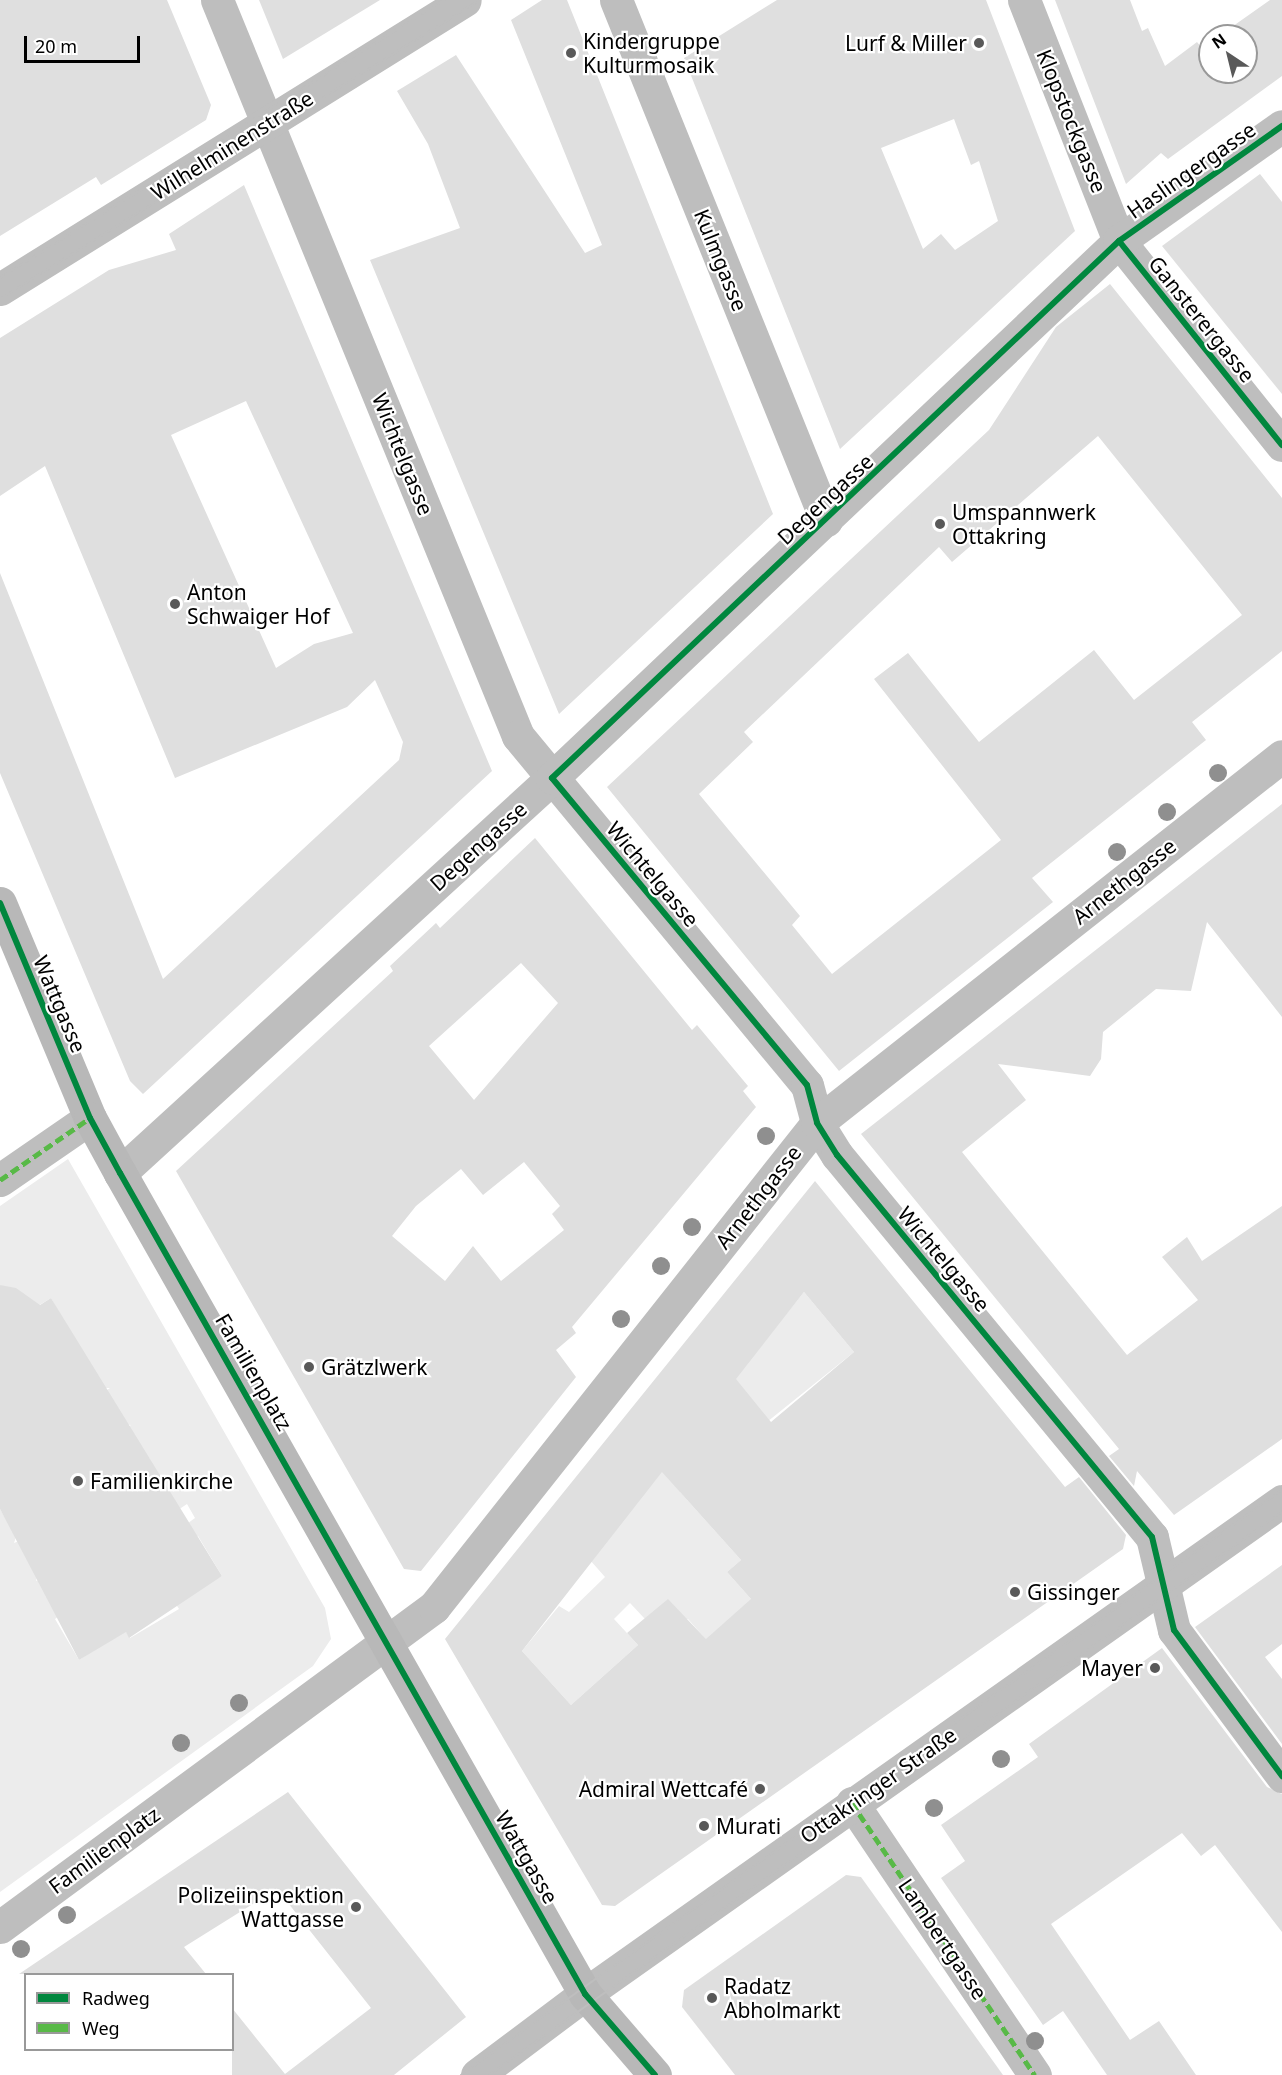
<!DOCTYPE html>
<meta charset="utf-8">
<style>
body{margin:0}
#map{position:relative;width:1282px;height:2075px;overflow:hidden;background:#fff;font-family:"Noto Sans",sans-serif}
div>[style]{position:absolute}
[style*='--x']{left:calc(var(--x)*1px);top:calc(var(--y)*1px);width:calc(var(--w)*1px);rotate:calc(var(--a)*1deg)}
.green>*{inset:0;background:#ececec}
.building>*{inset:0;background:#dfdfdf}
.minor>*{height:33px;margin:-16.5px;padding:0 16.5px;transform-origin:16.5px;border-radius:16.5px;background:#bebebe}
.tertiary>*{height:33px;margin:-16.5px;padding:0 16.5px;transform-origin:16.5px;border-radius:16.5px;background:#bebebe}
.secondary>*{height:33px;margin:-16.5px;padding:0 16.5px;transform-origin:16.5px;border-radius:16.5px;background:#b8b8b8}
.tram>*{height:1.5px;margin:-0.75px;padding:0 0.75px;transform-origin:0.75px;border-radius:0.75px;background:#bebebe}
.quiet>*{height:4.5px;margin-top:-2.25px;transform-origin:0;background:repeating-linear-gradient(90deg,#58b947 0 9px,transparent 0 13.5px)}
.cycleway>*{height:6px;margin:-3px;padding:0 3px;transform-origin:3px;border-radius:3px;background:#00873e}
.trees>*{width:18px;height:18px;margin:-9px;border-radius:50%;background:#8f8f8f}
.dots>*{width:16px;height:16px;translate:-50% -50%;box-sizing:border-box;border:3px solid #fff;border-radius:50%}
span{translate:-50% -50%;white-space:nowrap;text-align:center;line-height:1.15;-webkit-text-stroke:4.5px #fff;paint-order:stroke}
.poi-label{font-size:21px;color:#000}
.left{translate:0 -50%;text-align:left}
.right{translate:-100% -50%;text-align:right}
.street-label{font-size:21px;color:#000}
.legend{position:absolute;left:24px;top:1973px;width:210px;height:78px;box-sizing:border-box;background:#fff;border:2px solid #999;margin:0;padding:8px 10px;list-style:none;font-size:18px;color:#000}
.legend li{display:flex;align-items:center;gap:12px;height:30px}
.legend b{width:30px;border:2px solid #999}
.north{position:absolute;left:1198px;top:24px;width:60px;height:60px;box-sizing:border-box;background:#fff;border:2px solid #999;border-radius:50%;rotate:325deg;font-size:16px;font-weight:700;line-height:24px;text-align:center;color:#000}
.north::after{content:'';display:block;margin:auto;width:21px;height:27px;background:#595959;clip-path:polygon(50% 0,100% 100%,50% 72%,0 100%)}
.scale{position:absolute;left:24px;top:36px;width:116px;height:27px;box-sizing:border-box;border:3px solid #000;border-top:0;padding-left:8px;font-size:18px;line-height:21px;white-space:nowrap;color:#000;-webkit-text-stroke:4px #fff;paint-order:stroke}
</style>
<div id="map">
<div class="green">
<div style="clip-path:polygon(68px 1159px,325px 1608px,331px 1639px,313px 1666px,0 1892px,0 1509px,16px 1537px,14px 1543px,19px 1541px,38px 1574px,36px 1581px,41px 1579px,62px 1614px,55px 1619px,79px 1660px,125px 1630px,130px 1638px,179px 1609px,174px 1601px,222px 1576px,198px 1536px,191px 1540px,184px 1526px,195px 1518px,187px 1504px,175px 1512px,148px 1466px,150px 1458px,145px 1461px,126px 1428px,131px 1425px,123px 1424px,104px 1392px,110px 1388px,102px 1388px,51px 1298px,28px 1312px,0 1285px,0 1206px)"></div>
<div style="clip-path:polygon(804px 1292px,854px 1352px,680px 1492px,741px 1560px,727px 1572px,751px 1599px,788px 1732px,688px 1619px,645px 1619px,630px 1603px,614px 1619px,638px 1645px,571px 1705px,522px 1651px,559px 1606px,569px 1612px,605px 1577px,590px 1560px)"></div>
</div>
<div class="building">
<div style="clip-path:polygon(0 0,167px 0,211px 105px,206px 120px,101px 185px,96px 177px,0 236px)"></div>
<div style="clip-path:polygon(259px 0,380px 0,283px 59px)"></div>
<div style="clip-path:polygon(542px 0,567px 0,773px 514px,559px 714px,370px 260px,460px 228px,428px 144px,397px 91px,456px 55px,585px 253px,602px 245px,511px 20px)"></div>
<div style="clip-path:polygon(evenodd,777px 0,986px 0,1075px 231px,840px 449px,684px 58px,777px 0,954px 119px,971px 165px,979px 161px,998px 221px,955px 250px,941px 234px,923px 249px,881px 148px,954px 119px)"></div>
<div style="clip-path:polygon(1055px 0,1130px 0,1142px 31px,1148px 28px,1165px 66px,1197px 42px,1202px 48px,1210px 43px,1210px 72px,1246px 72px,1246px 36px,1219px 36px,1270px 0,1282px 0,1282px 76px,1168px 159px,1161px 153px,1126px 184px)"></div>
<div style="clip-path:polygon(1260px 174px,1282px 202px,1282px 394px,1162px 246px)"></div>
<div style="clip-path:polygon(evenodd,244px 185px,492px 771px,143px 1094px,130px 1081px,0 773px,0 573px,163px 979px,399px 760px,403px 742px,375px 680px,347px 707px,175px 778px,45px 466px,0 496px,0 338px,109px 270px,176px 250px,169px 234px,244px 185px,246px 401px,353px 633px,314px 644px,276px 668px,171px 435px,246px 401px)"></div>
<div style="clip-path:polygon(evenodd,1110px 284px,1282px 498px,1282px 651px,1192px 722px,1206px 740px,1032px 878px,1053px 902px,839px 1071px,607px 787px,989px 430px,1056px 327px,1110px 284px,1098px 436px,1242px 615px,1134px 700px,1094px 650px,979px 742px,908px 653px,874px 679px,1001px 840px,832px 974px,792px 925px,800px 916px,699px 794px,753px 742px,744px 732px,939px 547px,952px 562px,1098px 436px)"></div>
<div style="clip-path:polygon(1282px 804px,1282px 1017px,1207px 922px,1191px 991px,1156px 989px,1103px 1032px,1101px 1059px,1090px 1076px,998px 1064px,1026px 1100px,962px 1152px,1127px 1355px,1198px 1300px,1162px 1257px,1187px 1237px,1202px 1261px,1282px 1206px,1282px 1439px,1174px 1515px,1137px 1471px,1134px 1486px,1109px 1456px,1119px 1449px,861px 1134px)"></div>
<div style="clip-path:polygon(evenodd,535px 838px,692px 1030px,697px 1025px,748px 1086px,743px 1091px,756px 1107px,572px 1327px,576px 1333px,556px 1350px,576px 1377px,421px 1571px,404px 1569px,176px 1171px,393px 971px,390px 966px,436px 923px,440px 928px,535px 838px,521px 963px,558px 1003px,474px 1100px,429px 1046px,521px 963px,535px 838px,524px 1162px,560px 1206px,552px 1214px,564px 1230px,501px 1281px,473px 1246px,445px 1281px,392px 1236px,416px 1206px,461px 1169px,483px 1195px,524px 1162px)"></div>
<div style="clip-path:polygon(evenodd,815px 1181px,1065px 1487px,1079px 1477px,1126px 1535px,1123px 1549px,615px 1906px,602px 1905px,445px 1639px,815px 1181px,804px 1292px,854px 1352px,771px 1422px,736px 1379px,804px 1292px,815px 1181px,662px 1472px,741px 1560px,727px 1572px,751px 1599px,706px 1639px,668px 1599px,627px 1633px,638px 1645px,571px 1705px,522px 1651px,662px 1472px)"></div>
<div style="clip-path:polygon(0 1285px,16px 1288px,40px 1305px,51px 1298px,222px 1576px,129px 1638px,126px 1632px,79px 1660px,0 1509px)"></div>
<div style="clip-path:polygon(1282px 1565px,1282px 1644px,1265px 1657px,1282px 1679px,1282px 1744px,1195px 1627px)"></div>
<div style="clip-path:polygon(1162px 1648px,1267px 1787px,1282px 1794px,1282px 1932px,1215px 1845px,1201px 1856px,1182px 1833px,1051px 1924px,1130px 2040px,1159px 2021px,1196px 2075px,1107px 2075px,1063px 2011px,1043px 2025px,941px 1878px,965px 1861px,941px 1825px,1038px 1757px,1029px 1744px)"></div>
<div style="clip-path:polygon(288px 1792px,466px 2017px,394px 2075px,232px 2075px,232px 2008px,285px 2074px,371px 2008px,277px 1889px,184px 1947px,206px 1974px,19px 1974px)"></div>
<div style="clip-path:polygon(846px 1875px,861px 1877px,1003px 2075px,735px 2075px,682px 2007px,684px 1990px)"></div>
</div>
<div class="minor">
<div style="--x:217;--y:0;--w:795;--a:67.76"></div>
<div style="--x:518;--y:736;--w:453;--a:50.4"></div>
<div style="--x:807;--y:1085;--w:39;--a:75"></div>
<div style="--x:817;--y:1123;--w:38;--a:58"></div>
<div style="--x:837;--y:1155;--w:495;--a:50.5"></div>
<div style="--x:1152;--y:1537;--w:96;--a:76.7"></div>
<div style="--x:1174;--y:1630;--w:182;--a:53.5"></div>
<div style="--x:616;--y:0;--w:561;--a:68.01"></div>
<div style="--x:1024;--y:0;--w:259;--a:68.5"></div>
<div style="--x:1119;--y:241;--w:261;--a:51.4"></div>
<div style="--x:120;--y:1173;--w:585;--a:-42.44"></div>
<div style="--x:552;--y:778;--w:781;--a:-43.44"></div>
<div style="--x:1119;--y:241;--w:199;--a:-35.2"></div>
<div style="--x:0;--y:1180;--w:109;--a:-34.6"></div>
<div style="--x:852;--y:1803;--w:328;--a:56.1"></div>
<div style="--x:0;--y:1927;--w:539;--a:-36.4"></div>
<div style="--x:434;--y:1607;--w:617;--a:-51.64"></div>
<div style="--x:817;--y:1123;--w:592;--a:-38.28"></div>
<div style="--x:477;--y:2075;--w:135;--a:-36.9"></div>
</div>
<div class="tertiary">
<div style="--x:0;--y:289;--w:547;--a:-31.86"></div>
<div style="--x:585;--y:1994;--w:854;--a:-35.27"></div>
</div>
<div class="secondary">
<div style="--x:0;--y:903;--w:233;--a:67.3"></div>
<div style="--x:90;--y:1118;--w:63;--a:61.4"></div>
<div style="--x:120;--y:1173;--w:944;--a:60.47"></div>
<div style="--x:585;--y:1994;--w:107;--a:49.2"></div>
</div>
<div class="tram">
<div style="--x:0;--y:278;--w:524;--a:-32.05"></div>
<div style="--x:0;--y:299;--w:566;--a:-31.92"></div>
<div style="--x:461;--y:2075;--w:1008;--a:-35.47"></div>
<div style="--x:489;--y:2075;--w:973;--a:-35.37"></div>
</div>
<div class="quiet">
<div style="--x:0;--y:1180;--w:109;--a:-34.6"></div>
<div style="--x:852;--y:1803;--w:328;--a:56.1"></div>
</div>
<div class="cycleway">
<div style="--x:1282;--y:126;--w:199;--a:144.8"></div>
<div style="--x:1119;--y:241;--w:781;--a:136.56"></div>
<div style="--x:552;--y:778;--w:399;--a:50.3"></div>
<div style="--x:807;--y:1085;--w:39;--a:75"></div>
<div style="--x:817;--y:1123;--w:38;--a:58"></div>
<div style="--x:837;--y:1155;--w:495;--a:50.5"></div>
<div style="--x:1152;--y:1537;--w:96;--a:76.7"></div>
<div style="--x:1174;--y:1630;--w:182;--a:53.5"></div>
<div style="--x:1119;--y:241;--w:261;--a:51.4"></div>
<div style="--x:0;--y:903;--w:233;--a:67.3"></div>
<div style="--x:90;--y:1118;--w:63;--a:61.4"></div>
<div style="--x:120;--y:1173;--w:944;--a:60.47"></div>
<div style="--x:585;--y:1994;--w:107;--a:49.2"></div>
</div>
<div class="trees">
<div style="left:1218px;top:773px"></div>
<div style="left:1167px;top:812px"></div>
<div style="left:1117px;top:852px"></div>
<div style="left:766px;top:1136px"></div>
<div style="left:692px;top:1227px"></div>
<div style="left:661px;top:1266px"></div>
<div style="left:621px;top:1319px"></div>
<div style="left:239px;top:1703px"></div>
<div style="left:181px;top:1743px"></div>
<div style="left:1001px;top:1759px"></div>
<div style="left:934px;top:1808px"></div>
<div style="left:67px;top:1915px"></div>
<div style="left:21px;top:1949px"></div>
<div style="left:1035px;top:2041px"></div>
</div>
<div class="dots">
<div style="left:979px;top:43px;background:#595959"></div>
<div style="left:571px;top:53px;background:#595959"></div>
<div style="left:940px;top:524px;background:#595959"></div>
<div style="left:175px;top:604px;background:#595959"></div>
<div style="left:309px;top:1367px;background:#595959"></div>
<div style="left:78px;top:1481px;background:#595959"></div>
<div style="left:1015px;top:1592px;background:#595959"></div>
<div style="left:1155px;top:1668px;background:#595959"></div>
<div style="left:760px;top:1789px;background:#595959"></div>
<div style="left:704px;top:1826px;background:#595959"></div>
<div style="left:356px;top:1907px;background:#595959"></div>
<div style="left:712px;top:1998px;background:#595959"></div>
</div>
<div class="poi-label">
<span class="left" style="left:583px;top:53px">Kindergruppe<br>Kulturmosaik</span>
<span class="right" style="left:967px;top:43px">Lurf &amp; Miller</span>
<span class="left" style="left:952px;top:524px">Umspannwerk<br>Ottakring</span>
<span class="left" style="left:187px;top:604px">Anton<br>Schwaiger Hof</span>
<span class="left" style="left:321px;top:1367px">Grätzlwerk</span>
<span class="left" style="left:90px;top:1481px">Familienkirche</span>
<span class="left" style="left:1027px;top:1592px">Gissinger</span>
<span class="right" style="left:1143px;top:1668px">Mayer</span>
<span class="right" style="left:748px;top:1789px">Admiral Wettcafé</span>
<span class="left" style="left:716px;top:1826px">Murati</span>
<span class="right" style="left:344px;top:1907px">Polizeiinspektion<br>Wattgasse</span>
<span class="left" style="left:724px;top:1998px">Radatz<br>Abholmarkt</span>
</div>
<div class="street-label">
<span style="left:1072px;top:121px;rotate:68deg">Klopstockgasse</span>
<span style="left:232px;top:145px;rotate:-32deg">Wilhelminenstraße</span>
<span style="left:1191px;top:170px;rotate:-35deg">Haslingergasse</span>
<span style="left:721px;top:260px;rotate:68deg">Kulmgasse</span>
<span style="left:1202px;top:319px;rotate:51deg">Gansterergasse</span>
<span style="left:403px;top:454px;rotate:68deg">Wichtelgasse</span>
<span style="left:825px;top:499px;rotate:-43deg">Degengasse</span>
<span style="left:478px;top:846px;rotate:-42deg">Degengasse</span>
<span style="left:653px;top:874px;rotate:50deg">Wichtelgasse</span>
<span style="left:1124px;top:881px;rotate:-38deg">Arnethgasse</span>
<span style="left:60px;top:1004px;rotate:67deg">Wattgasse</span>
<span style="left:758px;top:1197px;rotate:-52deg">Arnethgasse</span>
<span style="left:944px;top:1259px;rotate:50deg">Wichtelgasse</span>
<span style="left:254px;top:1372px;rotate:60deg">Familienplatz</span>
<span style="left:878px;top:1785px;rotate:-35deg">Ottakringer Straße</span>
<span style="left:104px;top:1850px;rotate:-36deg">Familienplatz</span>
<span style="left:527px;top:1857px;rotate:60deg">Wattgasse</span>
<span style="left:943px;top:1939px;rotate:56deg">Lambertgasse</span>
</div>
<ul class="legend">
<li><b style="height:8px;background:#00873e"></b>Radweg</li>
<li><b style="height:8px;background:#58b947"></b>Weg</li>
</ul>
<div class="north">N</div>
<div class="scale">20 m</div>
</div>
